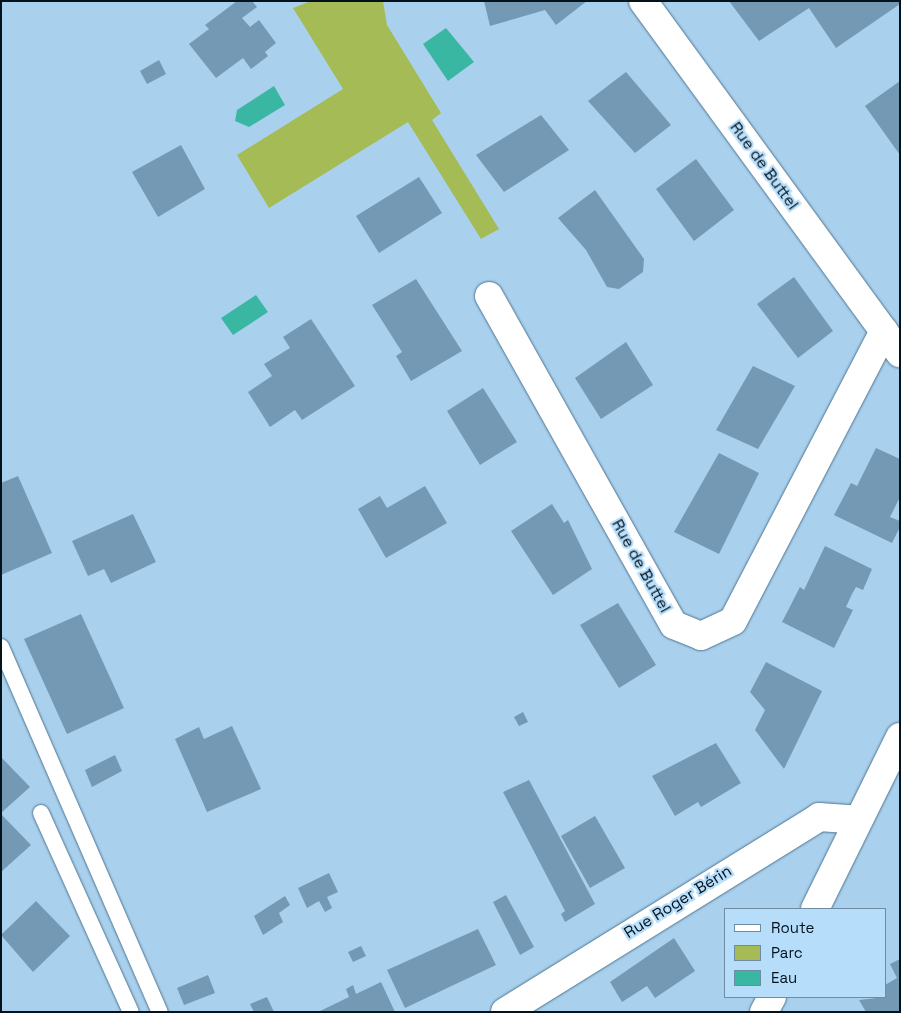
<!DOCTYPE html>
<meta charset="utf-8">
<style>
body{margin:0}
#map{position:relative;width:901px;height:1013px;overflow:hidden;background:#a9d1ee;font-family:"Space Grotesk",sans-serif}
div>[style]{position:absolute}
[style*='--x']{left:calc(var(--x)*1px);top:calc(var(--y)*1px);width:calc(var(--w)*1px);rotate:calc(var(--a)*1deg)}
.green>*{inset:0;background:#a4bb56}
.water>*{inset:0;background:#3ab7a3}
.building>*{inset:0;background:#7399b5}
.roads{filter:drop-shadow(0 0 1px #517590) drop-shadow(0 0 1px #517590)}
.service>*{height:16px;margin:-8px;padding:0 8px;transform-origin:8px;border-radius:8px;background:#fff}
.minor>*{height:28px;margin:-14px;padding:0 14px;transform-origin:14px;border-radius:14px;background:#fff}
.tertiary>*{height:28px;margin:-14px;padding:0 14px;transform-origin:14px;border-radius:14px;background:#fff}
span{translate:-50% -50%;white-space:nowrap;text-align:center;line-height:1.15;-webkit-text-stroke:4.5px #b6defb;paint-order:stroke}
.street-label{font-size:16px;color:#04121c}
.frame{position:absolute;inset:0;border:2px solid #04121c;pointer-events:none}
.legend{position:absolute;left:724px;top:908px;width:162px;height:90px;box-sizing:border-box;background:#b6defb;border:1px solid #6f8ca2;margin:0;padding:6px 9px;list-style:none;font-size:15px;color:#04121c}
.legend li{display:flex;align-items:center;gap:10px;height:25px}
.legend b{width:25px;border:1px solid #6f8ca2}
</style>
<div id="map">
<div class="green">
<div style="clip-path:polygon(311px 1px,383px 1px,387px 25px,441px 113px,432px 120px,499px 229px,481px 239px,408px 122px,269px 208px,237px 155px,343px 89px,293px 8px)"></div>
</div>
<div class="water">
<div style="clip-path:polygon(446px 28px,474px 62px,448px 81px,423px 44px)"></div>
<div style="clip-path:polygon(274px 86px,285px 105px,249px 127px,235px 121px,237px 110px)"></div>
<div style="clip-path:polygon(256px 295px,268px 312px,233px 335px,221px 318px)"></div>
</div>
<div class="building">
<div style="clip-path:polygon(237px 1px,252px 1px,257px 7px,242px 18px,250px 27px,259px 20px,276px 43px,265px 52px,268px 56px,251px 69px,243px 58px,216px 78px,189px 44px,209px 29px,205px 25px)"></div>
<div style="clip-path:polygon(484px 1px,587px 1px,556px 25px,545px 10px,490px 26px)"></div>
<div style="clip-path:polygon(729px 1px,900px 1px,900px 4px,836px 48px,809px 8px,759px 41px)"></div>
<div style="clip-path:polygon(159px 60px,166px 74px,147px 84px,140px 71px)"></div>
<div style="clip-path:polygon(626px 72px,671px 125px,635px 153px,588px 101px)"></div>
<div style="clip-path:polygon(900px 81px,900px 155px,865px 106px)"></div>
<div style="clip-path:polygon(541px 115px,569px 150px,504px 192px,476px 155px)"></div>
<div style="clip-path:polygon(181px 145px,205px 189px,158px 217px,132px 172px)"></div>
<div style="clip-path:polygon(696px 159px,734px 210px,694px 241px,656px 189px)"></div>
<div style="clip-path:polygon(419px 177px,442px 213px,379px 253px,356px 216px)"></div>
<div style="clip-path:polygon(595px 190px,644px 259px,643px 272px,619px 289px,607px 287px,586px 250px,558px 218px)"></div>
<div style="clip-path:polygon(794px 277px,833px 331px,798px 358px,757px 304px)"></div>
<div style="clip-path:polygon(416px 279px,462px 351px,411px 381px,396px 356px,402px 352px,372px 305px)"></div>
<div style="clip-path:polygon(311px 319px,355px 386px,302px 420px,295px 410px,270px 427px,248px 392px,272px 376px,264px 364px,290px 348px,283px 337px)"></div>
<div style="clip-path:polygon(626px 342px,653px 385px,601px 419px,575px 378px)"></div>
<div style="clip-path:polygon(753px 366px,795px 386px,758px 449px,716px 430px)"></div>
<div style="clip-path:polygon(483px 388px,517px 442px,480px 465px,447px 411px)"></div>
<div style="clip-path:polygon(876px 448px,900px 459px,900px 497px,890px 517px,900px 521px,900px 527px,892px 543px,834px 515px,851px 483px,857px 486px)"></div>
<div style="clip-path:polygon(719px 453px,759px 473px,719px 554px,674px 532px)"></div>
<div style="clip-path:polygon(18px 476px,52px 553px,1px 575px,1px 483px)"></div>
<div style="clip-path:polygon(425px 486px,447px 523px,386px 558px,358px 509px,380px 496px,387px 508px)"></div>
<div style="clip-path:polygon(552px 504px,564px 523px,568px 520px,592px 569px,553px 595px,511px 531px)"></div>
<div style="clip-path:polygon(133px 514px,156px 562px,111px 583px,104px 569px,88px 576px,72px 541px)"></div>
<div style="clip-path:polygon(825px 546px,872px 569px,863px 590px,856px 587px,852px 594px,846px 607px,853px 610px,834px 648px,782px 622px,800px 587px,804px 590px)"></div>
<div style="clip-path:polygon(618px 603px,656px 665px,619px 688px,580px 625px)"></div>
<div style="clip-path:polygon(81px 614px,124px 708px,67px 734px,24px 639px)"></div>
<div style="clip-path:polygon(766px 662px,822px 691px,784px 769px,755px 730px,765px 710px,750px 692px)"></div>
<div style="clip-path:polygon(523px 712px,528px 722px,519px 726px,514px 717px)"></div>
<div style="clip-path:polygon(232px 726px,261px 789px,207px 812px,175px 739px,199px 727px,204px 739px)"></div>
<div style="clip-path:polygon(716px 743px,741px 783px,701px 807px,698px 802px,675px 816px,652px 776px)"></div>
<div style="clip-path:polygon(115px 755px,122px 771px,92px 787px,85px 770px)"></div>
<div style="clip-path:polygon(1px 757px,30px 787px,1px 813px)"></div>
<div style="clip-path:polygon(529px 780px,595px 904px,565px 922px,561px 914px,565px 911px,503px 792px)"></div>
<div style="clip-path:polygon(1px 814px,31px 845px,1px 872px)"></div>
<div style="clip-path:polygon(595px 816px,625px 868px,590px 888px,561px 836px)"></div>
<div style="clip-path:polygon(329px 873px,338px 892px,327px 897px,332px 908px,325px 912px,319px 901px,307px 908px,298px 888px)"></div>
<div style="clip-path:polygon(506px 895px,534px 947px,520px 955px,493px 902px)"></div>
<div style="clip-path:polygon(285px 896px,290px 905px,279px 913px,283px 922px,263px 935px,254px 916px)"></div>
<div style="clip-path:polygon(36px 901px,70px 936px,33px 972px,1px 935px)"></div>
<div style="clip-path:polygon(478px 929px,496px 965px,405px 1008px,387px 970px)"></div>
<div style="clip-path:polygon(674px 938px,695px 971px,655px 998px,647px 986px,622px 1002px,610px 982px)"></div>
<div style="clip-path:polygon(361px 946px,366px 956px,353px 962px,348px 952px)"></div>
<div style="clip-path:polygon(900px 959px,900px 1012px,866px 1012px,859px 1000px,885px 997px,885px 985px,897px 978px,890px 964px)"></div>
<div style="clip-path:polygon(208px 975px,215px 993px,184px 1005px,177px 988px)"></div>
<div style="clip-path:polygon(381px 982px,395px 1012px,318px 1012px,349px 997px,346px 989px,353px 985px,356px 994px)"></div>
<div style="clip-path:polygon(267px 997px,274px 1012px,254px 1012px,250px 1004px)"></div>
</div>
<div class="roads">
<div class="service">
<div style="--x:1;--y:647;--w:398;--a:66.5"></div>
<div style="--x:41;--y:813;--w:218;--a:65.7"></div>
</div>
<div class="minor">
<div style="--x:643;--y:1;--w:436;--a:53.9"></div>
<div style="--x:489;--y:296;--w:377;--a:60.7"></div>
<div style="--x:674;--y:625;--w:29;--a:22"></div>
<div style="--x:701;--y:636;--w:35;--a:-25"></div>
<div style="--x:733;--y:621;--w:327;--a:-62.5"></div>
<div style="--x:505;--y:1012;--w:370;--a:-31.8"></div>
<div style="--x:819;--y:817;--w:39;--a:4"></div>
</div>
<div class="tertiary">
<div style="--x:815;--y:909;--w:192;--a:-63.7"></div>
<div style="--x:764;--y:1012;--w:17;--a:-62"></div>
</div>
</div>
<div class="street-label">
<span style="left:764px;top:166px;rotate:54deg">Rue de Buttel</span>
<span style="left:641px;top:566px;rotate:61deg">Rue de Buttel</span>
<span style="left:678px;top:902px;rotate:-32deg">Rue Roger Bérin</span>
</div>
<div class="frame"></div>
<ul class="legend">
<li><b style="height:6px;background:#fff"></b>Route</li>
<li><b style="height:14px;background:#a4bb56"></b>Parc</li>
<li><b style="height:14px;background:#3ab7a3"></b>Eau</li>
</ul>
</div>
